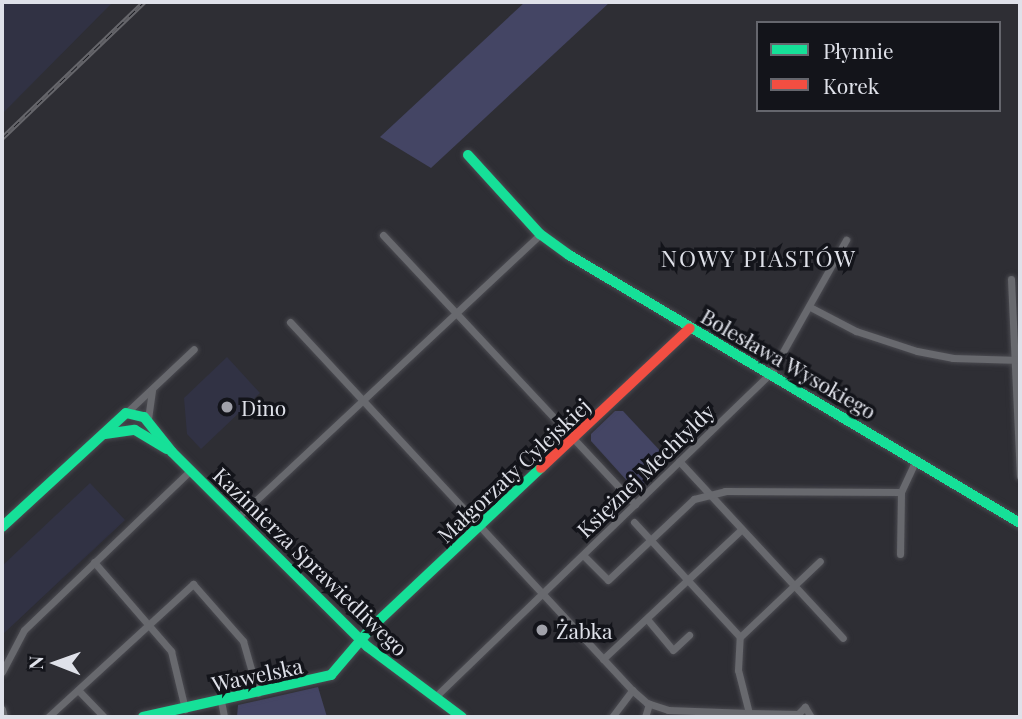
<!DOCTYPE html>
<meta charset="utf-8">
<style>
body{margin:0}
#map{position:relative;width:1022px;height:719px;overflow:hidden;background:#2e2e34;font-family:"Playfair Display",serif}
div>[style]{position:absolute}
[style*='--x']{left:calc(var(--x)*1px);top:calc(var(--y)*1px);width:calc(var(--w)*1px);rotate:calc(var(--a)*1deg)}
.built>*{inset:0;background:#313244}
.green>*{inset:0;background:#444564}
.roads{filter:drop-shadow(0 0 2px #4b4b51) drop-shadow(0 0 2px #4b4b51)}
.street>*{height:7px;margin:-3.5px;padding:0 3.5px;transform-origin:3.5px;border-radius:3.5px;background:#68696e}
.fast>*{height:10px;margin:-5px;padding:0 5px;transform-origin:5px;border-radius:5px;background:#16e098}
.jam>*{height:10px;margin:-5px;padding:0 5px;transform-origin:5px;border-radius:5px;background:#f24e42}
.rail>*{height:5px;margin-top:-2.5px;transform-origin:0;background:repeating-linear-gradient(90deg,#13141a 0 8px,#66666b 0 16px);box-sizing:border-box;border-block:2px solid #66666b}
.dots>*{width:19px;height:19px;translate:-50% -50%;box-sizing:border-box;border:4px solid #13141a;border-radius:50%}
span{translate:-50% -50%;white-space:nowrap;text-align:center;line-height:1.15;-webkit-text-stroke:7px #13141a;paint-order:stroke}
.street-label{font-size:21px;color:#dfe1e9}
.poi-label{font-size:21px;color:#dfe1e9}
.left{translate:0 -50%;text-align:left}
.neighbourhood-label{font-size:23px;color:#dfe1e9;letter-spacing:2px}
.frame{position:absolute;inset:0;border:4px solid #dfe1e9;pointer-events:none}
.legend{position:absolute;left:756px;top:21px;width:245px;height:91px;box-sizing:border-box;background:#13141a;border:2px solid #65666d;margin:0;padding:9px 12px;list-style:none;font-size:21px;color:#dfe1e9}
.legend li{display:flex;align-items:center;gap:14px;height:35px}
.legend b{width:35px;border:2px solid #65666d}
.north{position:absolute;left:21px;top:628px;width:70px;height:70px;-webkit-text-stroke:5px #13141a;paint-order:stroke;rotate:271deg;font-size:19px;font-weight:700;line-height:28px;text-align:center;color:#dfe1e9}
.north::after{content:'';display:block;margin:auto;width:24px;height:32px;background:#dfe1e9;clip-path:polygon(50% 0,100% 100%,50% 72%,0 100%)}
</style>
<div id="map">
<div class="built">
<div style="clip-path:polygon(2px 2px,112px 3px,2px 114px)"></div>
<div style="clip-path:polygon(227px 357px,260px 393px,201px 449px,187px 434px,184px 398px)"></div>
<div style="clip-path:polygon(90px 483px,125px 520px,2px 635px,2px 566px)"></div>
</div>
<div class="green">
<div style="clip-path:polygon(525px 2px,610px 2px,431px 168px,380px 137px)"></div>
<div style="clip-path:polygon(615px 411px,623px 411px,664px 455px,664px 464px,643px 484px,629px 483px,591px 441px,591px 434px)"></div>
<div style="clip-path:polygon(318px 687px,327px 717px,237px 717px,238px 705px)"></div>
</div>
<div class="roads">
<div class="street">
<div style="--x:383;--y:235;--w:369;--a:46.9"></div>
<div style="--x:1011;--y:279;--w:197;--a:87.4"></div>
<div style="--x:810;--y:307;--w:52;--a:27.6"></div>
<div style="--x:856;--y:331;--w:64;--a:18.2"></div>
<div style="--x:917;--y:351;--w:37;--a:11"></div>
<div style="--x:953;--y:358;--w:67;--a:1.7"></div>
<div style="--x:290;--y:322;--w:502;--a:47.1"></div>
<div style="--x:126;--y:413;--w:93;--a:-43.3"></div>
<div style="--x:148;--y:419;--w:29;--a:-82"></div>
<div style="--x:679;--y:461;--w:241;--a:47.2"></div>
<div style="--x:901;--y:492;--w:35;--a:-65"></div>
<div style="--x:237;--y:518;--w:415;--a:-43.1"></div>
<div style="--x:634;--y:522;--w:156;--a:47.3"></div>
<div style="--x:583;--y:555;--w:35;--a:45"></div>
<div style="--x:608;--y:580;--w:118;--a:-43.3"></div>
<div style="--x:694;--y:499;--w:32;--a:-14"></div>
<div style="--x:725;--y:491;--w:176;--a:0.3"></div>
<div style="--x:901;--y:492;--w:62;--a:90.9"></div>
<div style="--x:94;--y:562;--w:118;--a:49.1"></div>
<div style="--x:171;--y:651;--w:60;--a:76.4"></div>
<div style="--x:647;--y:619;--w:40;--a:50"></div>
<div style="--x:673;--y:650;--w:22;--a:-43"></div>
<div style="--x:603;--y:659;--w:190;--a:-43.1"></div>
<div style="--x:2;--y:672;--w:47;--a:-62.4"></div>
<div style="--x:24;--y:630;--w:230;--a:-43.8"></div>
<div style="--x:78;--y:690;--w:37;--a:46"></div>
<div style="--x:434;--y:698;--w:468;--a:-44"></div>
<div style="--x:771;--y:373;--w:153;--a:-60.6"></div>
<div style="--x:221;--y:701;--w:16;--a:79"></div>
<div style="--x:2;--y:709;--w:8;--a:76"></div>
<div style="--x:48;--y:717;--w:197;--a:-42.5"></div>
<div style="--x:193;--y:584;--w:76;--a:48.7"></div>
<div style="--x:243;--y:641;--w:54;--a:73.9"></div>
<div style="--x:612;--y:717;--w:34;--a:-53"></div>
<div style="--x:632;--y:690;--w:20;--a:41"></div>
<div style="--x:647;--y:703;--w:22;--a:18"></div>
<div style="--x:668;--y:710;--w:81;--a:2.1"></div>
<div style="--x:749;--y:713;--w:4;--a:90"></div>
<div style="--x:645;--y:717;--w:14;--a:-73"></div>
<div style="--x:811;--y:717;--w:12;--a:-121"></div>
<div style="--x:805;--y:707;--w:10;--a:135"></div>
<div style="--x:798;--y:714;--w:49;--a:-178.8"></div>
<div style="--x:749;--y:713;--w:44;--a:-104.3"></div>
<div style="--x:738;--y:670;--w:33;--a:-87"></div>
<div style="--x:740;--y:637;--w:110;--a:-43.5"></div>
</div>
<div class="fast">
<div style="--x:468;--y:155;--w:107;--a:47.7"></div>
<div style="--x:540;--y:234;--w:36;--a:36"></div>
<div style="--x:569;--y:255;--w:525;--a:30.72"></div>
<div style="--x:126;--y:413;--w:18;--a:13"></div>
<div style="--x:144;--y:417;--w:45;--a:51.3"></div>
<div style="--x:172;--y:452;--w:276;--a:44.9"></div>
<div style="--x:368;--y:647;--w:117;--a:36.7"></div>
<div style="--x:105;--y:434;--w:30;--a:-8"></div>
<div style="--x:135;--y:430;--w:37;--a:31"></div>
<div style="--x:2;--y:527;--w:168;--a:-42.6"></div>
<div style="--x:143;--y:717;--w:193;--a:-12.6"></div>
<div style="--x:331;--y:675;--w:63;--a:-49.5"></div>
<div style="--x:372;--y:627;--w:232;--a:-43.3"></div>
</div>
<div class="jam">
<div style="--x:541;--y:468;--w:204;--a:-43.2"></div>
</div>
</div>
<div class="rail">
<div style="--x:2;--y:138;--w:197;--a:-43.8"></div>
</div>
<div class="dots">
<div style="left:227px;top:407px;background:#a1a2aa"></div>
<div style="left:542px;top:630px;background:#a1a2aa"></div>
</div>
<div class="street-label">
<span style="left:789px;top:363px;rotate:30deg">Bolesława Wysokiego</span>
<span style="left:513px;top:470px;rotate:-43deg">Małgorzaty Cylejskiej</span>
<span style="left:645px;top:470px;rotate:-44deg">Księżnej Mechtyldy</span>
<span style="left:311px;top:561px;rotate:44deg">Kazimierza Sprawiedliwego</span>
<span style="left:257px;top:674px;rotate:-12deg">Wawelska</span>
</div>
<div class="poi-label">
<span class="left" style="left:241px;top:407px">Dino</span>
<span class="left" style="left:556px;top:630px">Żabka</span>
</div>
<div class="neighbourhood-label">
<span style="left:759px;top:258px">NOWY PIASTÓW</span>
</div>
<div class="frame"></div>
<ul class="legend">
<li><b style="height:9px;background:#16e098"></b>Płynnie</li>
<li><b style="height:9px;background:#f24e42"></b>Korek</li>
</ul>
<div class="north">N</div>
</div>
